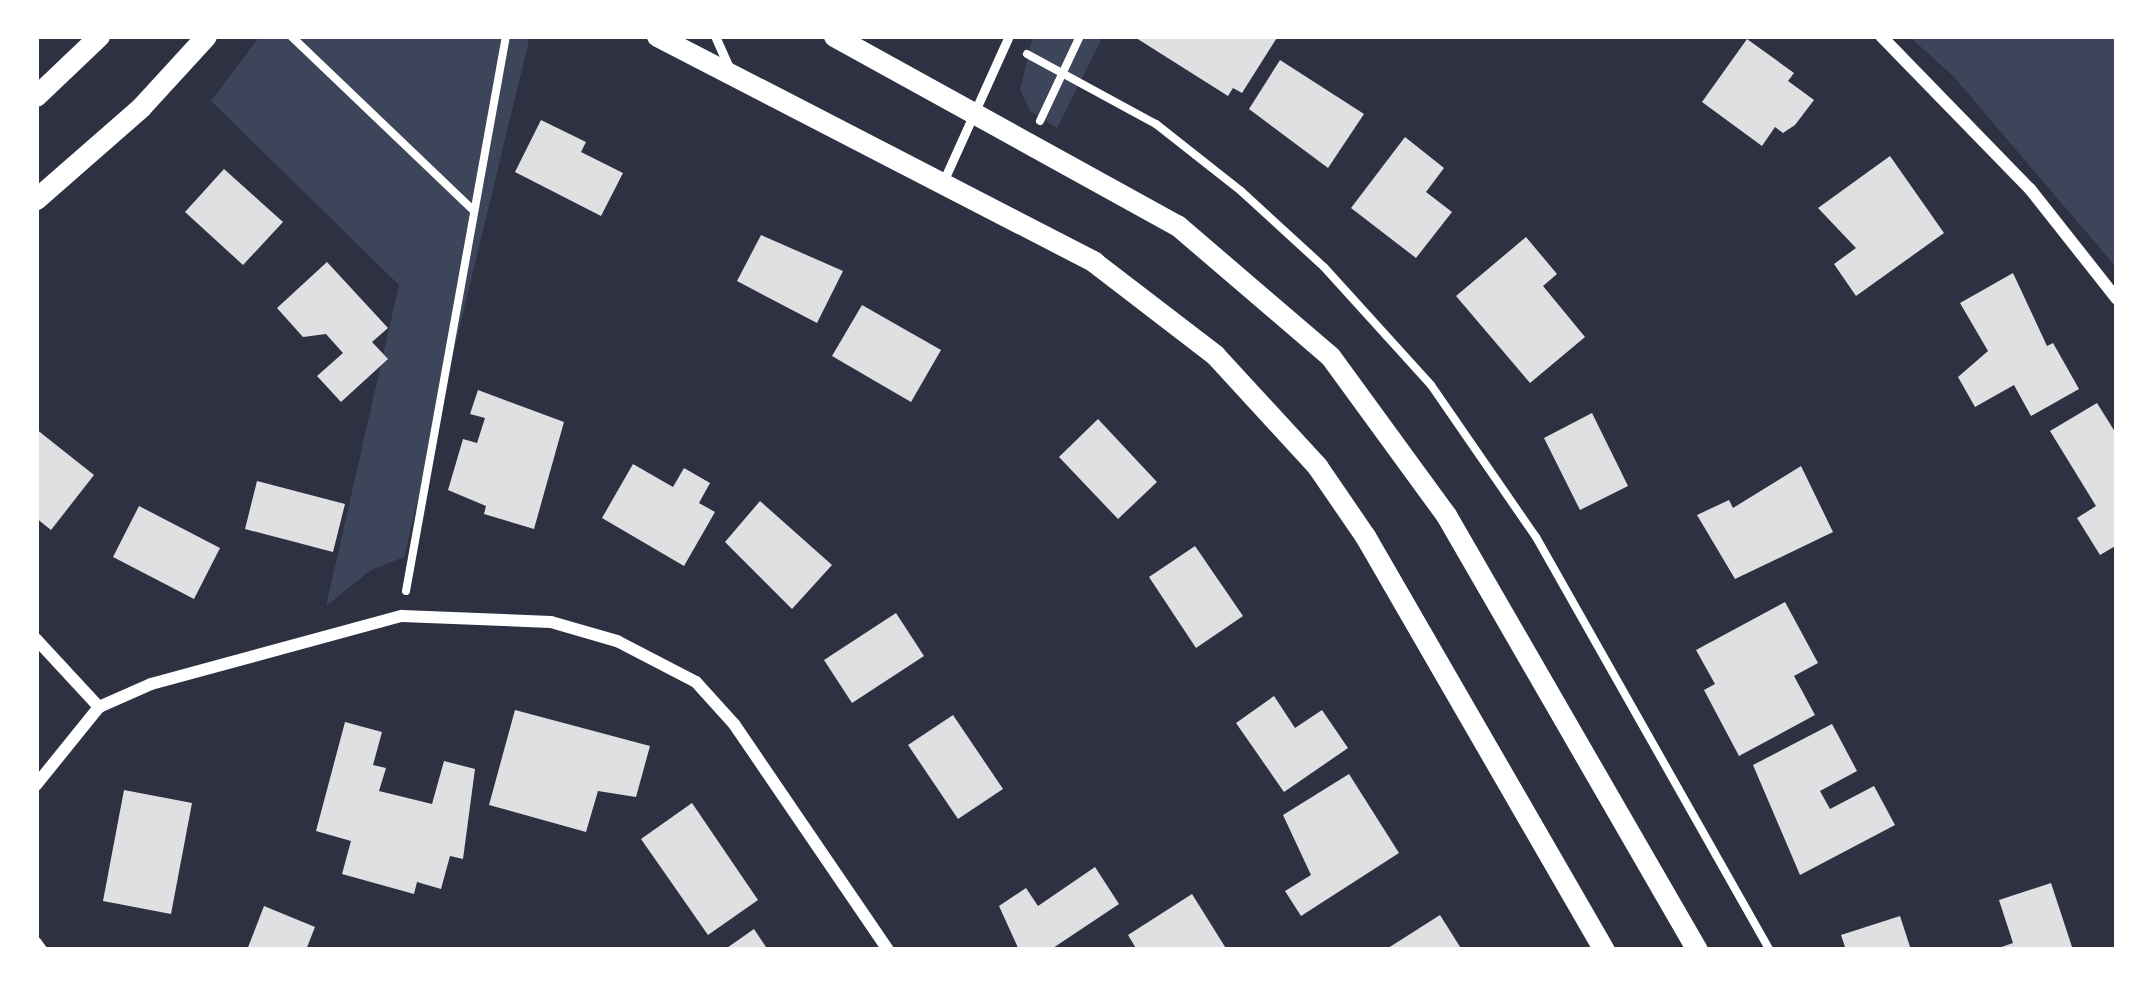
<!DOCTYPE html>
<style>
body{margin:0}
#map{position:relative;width:2153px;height:986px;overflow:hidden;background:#2d3142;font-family:"Roboto Condensed",sans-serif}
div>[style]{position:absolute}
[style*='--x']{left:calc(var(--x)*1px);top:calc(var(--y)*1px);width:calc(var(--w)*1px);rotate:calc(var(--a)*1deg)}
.green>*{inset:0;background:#3c4559}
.building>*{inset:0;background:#e0e0e3}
.path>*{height:8px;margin:-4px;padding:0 4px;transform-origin:4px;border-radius:4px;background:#fff}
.service>*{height:9px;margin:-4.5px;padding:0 4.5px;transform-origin:4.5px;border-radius:4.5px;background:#fff}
.minor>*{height:12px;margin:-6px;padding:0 6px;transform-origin:6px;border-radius:6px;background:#fff}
.tertiary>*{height:21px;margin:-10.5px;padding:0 10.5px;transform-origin:10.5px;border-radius:10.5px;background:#fff}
span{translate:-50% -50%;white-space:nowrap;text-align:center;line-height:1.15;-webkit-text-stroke:10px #fff;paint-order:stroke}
.frame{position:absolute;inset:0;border:39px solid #fff;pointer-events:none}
</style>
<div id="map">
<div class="green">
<div style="clip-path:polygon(260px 36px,530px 36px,404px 557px,371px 570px,326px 606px,399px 285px,211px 101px)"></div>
<div style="clip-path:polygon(1033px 36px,1103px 36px,1057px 128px,1030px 111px,1020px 90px)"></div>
<div style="clip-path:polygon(1909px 36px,2117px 36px,2117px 268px,1954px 77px)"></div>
</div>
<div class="building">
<div style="clip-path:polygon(1133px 36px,1278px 36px,1242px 93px,1233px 88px,1228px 96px)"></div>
<div style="clip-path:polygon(1747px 39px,1794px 73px,1788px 81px,1814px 100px,1795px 125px,1783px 133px,1775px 127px,1762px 146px,1702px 102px)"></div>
<div style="clip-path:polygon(1280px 60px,1364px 114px,1328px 168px,1249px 109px)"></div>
<div style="clip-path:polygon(541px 120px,586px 142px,581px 152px,623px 173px,601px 216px,515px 172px)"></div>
<div style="clip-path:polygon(1405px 137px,1444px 168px,1426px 192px,1452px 212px,1416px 258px,1351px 208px)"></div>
<div style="clip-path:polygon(1890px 156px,1944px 233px,1856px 296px,1834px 264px,1856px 248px,1818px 208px)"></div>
<div style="clip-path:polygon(224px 169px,283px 222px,243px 265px,185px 212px)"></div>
<div style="clip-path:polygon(761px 235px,843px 271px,817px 323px,737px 281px)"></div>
<div style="clip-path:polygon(1526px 237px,1557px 274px,1543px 286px,1585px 337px,1530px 383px,1456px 296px)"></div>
<div style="clip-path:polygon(327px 262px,388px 328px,372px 342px,388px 359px,341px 402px,317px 376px,343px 353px,326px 334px,303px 337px,277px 308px)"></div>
<div style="clip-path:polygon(2013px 273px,2047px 346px,2053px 343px,2079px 389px,2031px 416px,2014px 385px,1975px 407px,1958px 377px,1988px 351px,1960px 303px)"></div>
<div style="clip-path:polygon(862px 305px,941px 350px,911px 402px,832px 356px)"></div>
<div style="clip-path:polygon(478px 390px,564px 422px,534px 529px,484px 514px,486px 506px,448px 490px,463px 439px,477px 443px,485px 418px,470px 414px)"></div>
<div style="clip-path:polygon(2097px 403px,2117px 435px,2117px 545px,2100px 555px,2077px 518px,2096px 506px,2050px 431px)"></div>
<div style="clip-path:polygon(1592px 413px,1628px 486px,1580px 510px,1544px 438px)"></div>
<div style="clip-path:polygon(1098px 419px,1157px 482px,1118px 519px,1059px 457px)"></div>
<div style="clip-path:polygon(36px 429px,94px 475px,51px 530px,36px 518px)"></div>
<div style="clip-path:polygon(633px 464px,673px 487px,684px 468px,710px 483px,699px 503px,715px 512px,684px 566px,602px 518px)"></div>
<div style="clip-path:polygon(1801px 466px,1833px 532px,1735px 579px,1697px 515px,1729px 500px,1733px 508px)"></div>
<div style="clip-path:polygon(257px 481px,345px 504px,333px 552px,245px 529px)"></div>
<div style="clip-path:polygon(760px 501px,832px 565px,792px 609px,725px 542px)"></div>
<div style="clip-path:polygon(139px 506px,220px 548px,194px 599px,113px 557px)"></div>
<div style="clip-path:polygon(1195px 546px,1243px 616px,1196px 648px,1149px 577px)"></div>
<div style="clip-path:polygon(1785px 602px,1818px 663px,1794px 676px,1815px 715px,1739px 756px,1704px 690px,1715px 684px,1696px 650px)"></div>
<div style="clip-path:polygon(896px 613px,924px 656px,852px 703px,824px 660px)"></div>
<div style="clip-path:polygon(1274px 696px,1295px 728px,1322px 710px,1348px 748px,1284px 792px,1236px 723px)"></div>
<div style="clip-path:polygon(515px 710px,650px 746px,636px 797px,598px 791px,586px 832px,489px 805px)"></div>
<div style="clip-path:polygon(953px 715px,1003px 789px,958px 819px,908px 745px)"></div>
<div style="clip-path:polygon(345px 722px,382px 732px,373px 765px,386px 768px,379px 791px,432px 804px,444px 761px,475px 769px,463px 859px,450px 856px,441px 889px,417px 882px,414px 894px,342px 874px,351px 841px,316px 831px)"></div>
<div style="clip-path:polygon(1832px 724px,1857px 771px,1820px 791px,1830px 809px,1874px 786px,1895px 825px,1800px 875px,1753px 765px)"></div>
<div style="clip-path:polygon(1349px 774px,1399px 853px,1301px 916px,1285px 891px,1311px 875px,1283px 815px)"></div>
<div style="clip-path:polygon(124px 790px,192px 803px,171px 914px,103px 901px)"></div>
<div style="clip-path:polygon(692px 803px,758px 900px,708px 935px,641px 839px)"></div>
<div style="clip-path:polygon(1095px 867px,1119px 904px,1050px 950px,1019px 950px,999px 906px,1026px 888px,1038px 906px)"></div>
<div style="clip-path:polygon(2051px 883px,2073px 950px,1993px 950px,2013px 943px,1999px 900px)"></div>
<div style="clip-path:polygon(1192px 894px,1227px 950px,1137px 950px,1128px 935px)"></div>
<div style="clip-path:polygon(264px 906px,315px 927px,306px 950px,247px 950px)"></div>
<div style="clip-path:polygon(1440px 915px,1462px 950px,1385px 950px)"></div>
<div style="clip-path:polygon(1900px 916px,1911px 950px,1846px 950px,1841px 935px)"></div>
<div style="clip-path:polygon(754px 929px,768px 950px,724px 950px)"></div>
</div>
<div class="path">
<div style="--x:291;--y:36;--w:253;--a:43.7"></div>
<div style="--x:1027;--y:54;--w:147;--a:28.5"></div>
<div style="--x:1156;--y:124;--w:108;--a:38.2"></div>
<div style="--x:1241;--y:191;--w:113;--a:42.5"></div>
<div style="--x:1324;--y:267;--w:159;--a:47.8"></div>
<div style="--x:1431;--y:385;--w:185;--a:55.4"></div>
<div style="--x:1536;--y:537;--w:475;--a:60.5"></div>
<div style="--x:1040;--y:121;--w:94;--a:-64.8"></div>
<div style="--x:406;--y:591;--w:564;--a:-79.79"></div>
</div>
<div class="service">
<div style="--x:715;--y:36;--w:34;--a:66"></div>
<div style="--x:943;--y:182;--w:160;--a:-65.7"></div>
</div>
<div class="minor">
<div style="--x:1881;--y:36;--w:214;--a:45.8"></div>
<div style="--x:2030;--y:189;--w:140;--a:51.7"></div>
<div style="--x:36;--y:639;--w:93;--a:47.2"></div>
<div style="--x:36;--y:785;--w:100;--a:-51.1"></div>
<div style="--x:99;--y:707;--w:57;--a:-23.9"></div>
<div style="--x:151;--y:684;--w:260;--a:-15.2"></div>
<div style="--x:402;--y:616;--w:149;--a:2.3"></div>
<div style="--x:551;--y:622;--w:69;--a:16.1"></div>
<div style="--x:617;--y:641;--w:89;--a:27.4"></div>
<div style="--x:696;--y:682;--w:57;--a:47.9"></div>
<div style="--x:734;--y:724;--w:273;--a:55.7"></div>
<div style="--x:36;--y:943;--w:9;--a:54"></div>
</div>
<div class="tertiary">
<div style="--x:657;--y:36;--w:492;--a:27.3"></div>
<div style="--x:1094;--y:262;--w:153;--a:37.5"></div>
<div style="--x:1215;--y:355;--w:151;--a:47.4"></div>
<div style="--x:1317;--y:466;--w:85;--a:55.6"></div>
<div style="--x:1365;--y:536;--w:478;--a:60"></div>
<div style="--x:834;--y:36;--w:392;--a:28.9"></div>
<div style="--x:1177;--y:225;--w:201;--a:40.6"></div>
<div style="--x:1330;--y:356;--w:197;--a:53.9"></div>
<div style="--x:1446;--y:515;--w:502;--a:60.01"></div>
<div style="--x:36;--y:96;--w:87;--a:-43.6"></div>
<div style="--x:36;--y:199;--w:140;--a:-41.2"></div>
<div style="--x:141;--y:107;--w:96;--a:-47.5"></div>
</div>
<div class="frame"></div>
</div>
